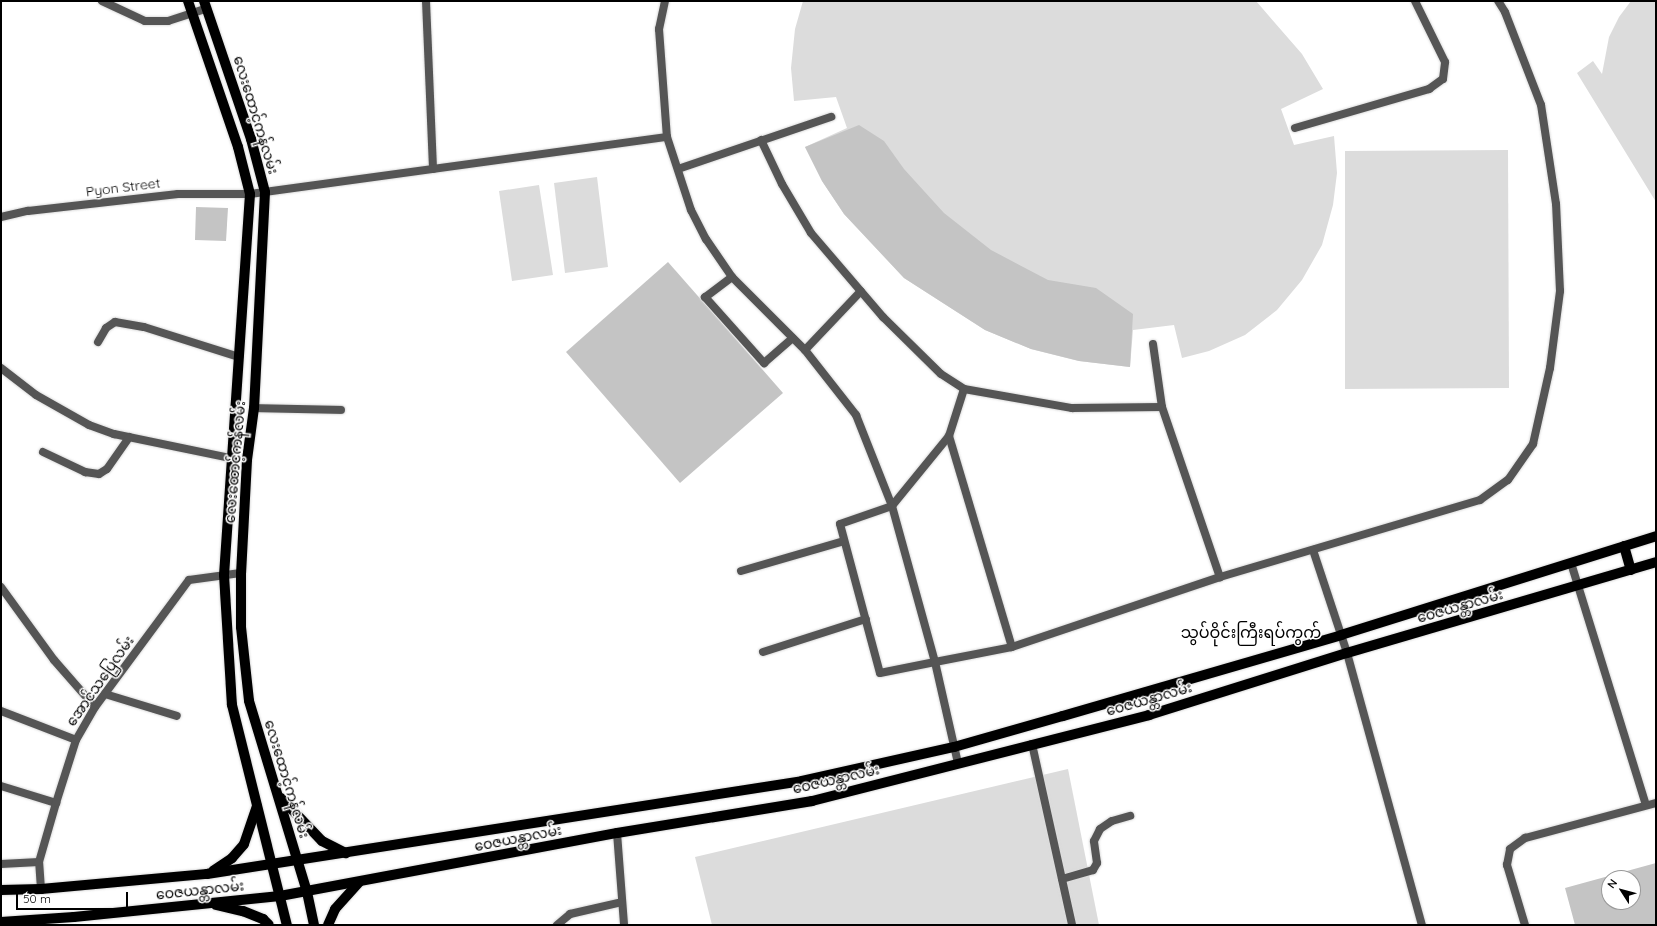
<!DOCTYPE html>
<meta charset="utf-8">
<style>
body{margin:0}
#map{position:relative;width:1657px;height:926px;overflow:hidden;background:#fff;font-family:Quicksand,"Noto Sans Myanmar",sans-serif}
div>[style]{position:absolute}
[style*='--x']{left:calc(var(--x)*1px);top:calc(var(--y)*1px);width:calc(var(--w)*1px);rotate:calc(var(--a)*1deg)}
.green>*{inset:0;background:#dcdcdc}
.building>*{inset:0;background:#c4c4c4}
.roads{filter:drop-shadow(0 0 1px #dbdbdb) drop-shadow(0 0 1px #dbdbdb)}
.lane>*{height:8px;margin:-4px;padding:0 4px;transform-origin:4px;border-radius:4px;background:#555}
.street>*{height:8px;margin:-4px;padding:0 4px;transform-origin:4px;border-radius:4px;background:#555}
.primary>*{height:10px;margin:-5px;padding:0 5px;transform-origin:5px;border-radius:5px;background:#000}
span{translate:-50% -50%;white-space:nowrap;text-align:center;line-height:1.15;-webkit-text-stroke:3px #fff;paint-order:stroke}
.street-label{font-size:14px;color:#000}
.quarter-label{font-size:16px;color:#000}
.frame{position:absolute;inset:0;border:2px solid #000;pointer-events:none}
.north{position:absolute;left:1601px;top:870px;width:40px;height:40px;box-sizing:border-box;background:#fff;border:1px solid #999;border-radius:50%;rotate:306deg;font-size:11px;font-weight:700;line-height:16px;text-align:center;color:#000}
.north::after{content:'';display:block;margin:auto;width:14px;height:18px;background:#000;clip-path:polygon(50% 0,100% 100%,50% 72%,0 100%)}
.scale{position:absolute;left:16px;top:892px;width:112px;height:18px;box-sizing:border-box;border:2px solid #000;border-top:0;padding-left:5px;font-size:12px;line-height:14px;white-space:nowrap;color:#000;-webkit-text-stroke:3px #fff;paint-order:stroke}
</style>
<div id="map">
<div class="green">
<div style="clip-path:polygon(803px 1px,1256px 1px,1302px 54px,1323px 89px,1281px 109px,1294px 145px,1334px 136px,1337px 173px,1333px 205px,1322px 245px,1302px 280px,1277px 310px,1245px 335px,1209px 351px,1182px 358px,1174px 325px,1133px 330px,1130px 367px,1079px 361px,1031px 349px,985px 330px,904px 278px,844px 214px,822px 181px,805px 147px,847px 128px,836px 97px,794px 101px,791px 68px,795px 29px)"></div>
<div style="clip-path:polygon(1631px 1px,1656px 1px,1656px 202px,1577px 73px,1593px 61px,1602px 74px,1609px 37px,1619px 17px)"></div>
<div style="clip-path:polygon(1508px 150px,1509px 388px,1345px 389px,1345px 151px)"></div>
<div style="clip-path:polygon(597px 177px,608px 267px,565px 273px,554px 183px)"></div>
<div style="clip-path:polygon(539px 185px,553px 275px,512px 281px,499px 191px)"></div>
<div style="clip-path:polygon(1068px 769px,1099px 925px,712px 925px,695px 857px)"></div>
</div>
<div class="building">
<div style="clip-path:polygon(859px 125px,884px 141px,904px 169px,944px 213px,991px 250px,1048px 280px,1096px 288px,1133px 314px,1130px 367px,1079px 361px,1031px 349px,985px 330px,904px 278px,844px 214px,822px 181px,805px 147px)"></div>
<div style="clip-path:polygon(196px 207px,228px 208px,226px 241px,195px 240px)"></div>
<div style="clip-path:polygon(668px 262px,783px 393px,680px 483px,566px 352px)"></div>
<div style="clip-path:polygon(evenodd,1656px 863px,1656px 925px,1575px 925px,1565px 888px,1656px 863px,1609px 878px,1633px 878px,1633px 902px,1609px 902px,1609px 878px)"></div>
</div>
<div class="roads">
<div class="lane">
<div style="--x:1295;--y:128;--w:140;--a:-16.2"></div>
<div style="--x:1429;--y:89;--w:17;--a:-36"></div>
<div style="--x:1443;--y:79;--w:17;--a:-83"></div>
<div style="--x:1445;--y:62;--w:68;--a:-116.2"></div>
<div style="--x:761;--y:140;--w:49;--a:64.5"></div>
<div style="--x:782;--y:184;--w:57;--a:59.4"></div>
<div style="--x:811;--y:233;--w:111;--a:49.4"></div>
<div style="--x:883;--y:317;--w:81;--a:44.5"></div>
<div style="--x:941;--y:374;--w:27;--a:33"></div>
<div style="--x:964;--y:389;--w:49;--a:107.7"></div>
<div style="--x:949;--y:436;--w:90;--a:129.2"></div>
<div style="--x:892;--y:506;--w:55;--a:160.9"></div>
<div style="--x:840;--y:524;--w:154;--a:75"></div>
<div style="--x:880;--y:673;--w:56;--a:-11.3"></div>
<div style="--x:678;--y:169;--w:162;--a:-18.8"></div>
<div style="--x:732;--y:277;--w:34;--a:143"></div>
<div style="--x:705;--y:297;--w:89;--a:48.2"></div>
<div style="--x:764;--y:363;--w:38;--a:-41"></div>
<div style="--x:1153;--y:344;--w:64;--a:81.9"></div>
<div style="--x:1162;--y:407;--w:180;--a:71.2"></div>
<div style="--x:805;--y:350;--w:81;--a:-46.5"></div>
<div style="--x:964;--y:389;--w:110;--a:10"></div>
<div style="--x:1072;--y:408;--w:90;--a:-0.6"></div>
<div style="--x:254;--y:408;--w:87;--a:1.3"></div>
<div style="--x:949;--y:436;--w:220;--a:73.4"></div>
<div style="--x:1571;--y:563;--w:253;--a:72.8"></div>
<div style="--x:741;--y:571;--w:107;--a:-16.2"></div>
<div style="--x:763;--y:652;--w:108;--a:-17.8"></div>
<div style="--x:1032;--y:744;--w:185;--a:77.5"></div>
<div style="--x:1062;--y:879;--w:32;--a:-16"></div>
<div style="--x:1093;--y:870;--w:8;--a:-60"></div>
<div style="--x:1097;--y:863;--w:22;--a:-98"></div>
<div style="--x:1094;--y:841;--w:13;--a:-63"></div>
<div style="--x:1100;--y:829;--w:14;--a:-34"></div>
<div style="--x:1112;--y:821;--w:19;--a:-16"></div>
<div style="--x:1525;--y:925;--w:63;--a:-106.7"></div>
<div style="--x:1507;--y:865;--w:16;--a:-79"></div>
<div style="--x:1510;--y:849;--w:19;--a:-36"></div>
<div style="--x:1525;--y:838;--w:136;--a:-15"></div>
</div>
<div class="street">
<div style="--x:102;--y:1;--w:47;--a:24.9"></div>
<div style="--x:145;--y:21;--w:23;--a:0"></div>
<div style="--x:168;--y:21;--w:40;--a:-18"></div>
<div style="--x:426;--y:1;--w:168;--a:87.6"></div>
<div style="--x:665;--y:1;--w:29;--a:102"></div>
<div style="--x:659;--y:29;--w:108;--a:85.8"></div>
<div style="--x:667;--y:137;--w:77;--a:71.8"></div>
<div style="--x:691;--y:210;--w:33;--a:63"></div>
<div style="--x:706;--y:239;--w:46;--a:55.6"></div>
<div style="--x:732;--y:277;--w:103;--a:45"></div>
<div style="--x:805;--y:350;--w:83;--a:51.9"></div>
<div style="--x:856;--y:415;--w:98;--a:68.4"></div>
<div style="--x:892;--y:506;--w:162;--a:74.6"></div>
<div style="--x:935;--y:662;--w:104;--a:77.2"></div>
<div style="--x:1;--y:217;--w:28;--a:-13"></div>
<div style="--x:28;--y:211;--w:151;--a:-6.5"></div>
<div style="--x:178;--y:194;--w:72;--a:0"></div>
<div style="--x:250;--y:194;--w:421;--a:-7.8"></div>
<div style="--x:98;--y:342;--w:16;--a:-60"></div>
<div style="--x:106;--y:328;--w:11;--a:-34"></div>
<div style="--x:115;--y:322;--w:29;--a:10"></div>
<div style="--x:144;--y:327;--w:100;--a:17.5"></div>
<div style="--x:1;--y:368;--w:44;--a:37.6"></div>
<div style="--x:36;--y:395;--w:61;--a:29.5"></div>
<div style="--x:89;--y:425;--w:27;--a:20"></div>
<div style="--x:114;--y:434;--w:118;--a:11.7"></div>
<div style="--x:43;--y:452;--w:47;--a:25.5"></div>
<div style="--x:85;--y:472;--w:14;--a:8"></div>
<div style="--x:99;--y:474;--w:9;--a:-32"></div>
<div style="--x:107;--y:469;--w:39;--a:-55"></div>
<div style="--x:1313;--y:550;--w:108;--a:71.7"></div>
<div style="--x:1347;--y:653;--w:282;--a:74.6"></div>
<div style="--x:1;--y:587;--w:90;--a:54"></div>
<div style="--x:54;--y:660;--w:62;--a:48.9"></div>
<div style="--x:935;--y:662;--w:78;--a:-11"></div>
<div style="--x:1012;--y:647;--w:219;--a:-18.6"></div>
<div style="--x:1220;--y:577;--w:271;--a:-16.5"></div>
<div style="--x:1480;--y:500;--w:34;--a:-36"></div>
<div style="--x:1508;--y:480;--w:44;--a:-55.2"></div>
<div style="--x:1533;--y:444;--w:78;--a:-77.4"></div>
<div style="--x:1550;--y:368;--w:78;--a:-82.6"></div>
<div style="--x:1560;--y:291;--w:87;--a:-92.6"></div>
<div style="--x:1556;--y:204;--w:100;--a:-98.6"></div>
<div style="--x:1541;--y:105;--w:100;--a:-111.2"></div>
<div style="--x:1505;--y:12;--w:13;--a:-122"></div>
<div style="--x:105;--y:694;--w:75;--a:17"></div>
<div style="--x:1;--y:711;--w:80;--a:21.1"></div>
<div style="--x:1;--y:786;--w:58;--a:17.2"></div>
<div style="--x:617;--y:833;--w:92;--a:85.6"></div>
<div style="--x:1;--y:864;--w:38;--a:-3"></div>
<div style="--x:41;--y:889;--w:27;--a:-94"></div>
<div style="--x:39;--y:862;--w:61;--a:-73.9"></div>
<div style="--x:56;--y:803;--w:66;--a:-72.4"></div>
<div style="--x:76;--y:740;--w:38;--a:-60"></div>
<div style="--x:95;--y:707;--w:158;--a:-53.5"></div>
<div style="--x:189;--y:580;--w:52;--a:-7.7"></div>
<div style="--x:557;--y:925;--w:17;--a:-40"></div>
<div style="--x:570;--y:914;--w:53;--a:-13"></div>
</div>
<div class="primary">
<div style="--x:188;--y:1;--w:154;--a:71.1"></div>
<div style="--x:238;--y:147;--w:49;--a:75.7"></div>
<div style="--x:250;--y:194;--w:382;--a:93.9"></div>
<div style="--x:224;--y:575;--w:130;--a:86.5"></div>
<div style="--x:232;--y:705;--w:227;--a:76"></div>
<div style="--x:204;--y:1;--w:146;--a:71.2"></div>
<div style="--x:251;--y:139;--w:55;--a:75.2"></div>
<div style="--x:265;--y:192;--w:216;--a:92.9"></div>
<div style="--x:254;--y:408;--w:52;--a:97.7"></div>
<div style="--x:247;--y:460;--w:113;--a:93"></div>
<div style="--x:241;--y:573;--w:54;--a:90"></div>
<div style="--x:241;--y:627;--w:74;--a:83.8"></div>
<div style="--x:249;--y:701;--w:200;--a:73.1"></div>
<div style="--x:307;--y:892;--w:34;--a:78"></div>
<div style="--x:1624;--y:546;--w:25;--a:74"></div>
<div style="--x:281;--y:798;--w:59;--a:46.4"></div>
<div style="--x:322;--y:841;--w:27;--a:27"></div>
<div style="--x:213;--y:871;--w:23;--a:-34"></div>
<div style="--x:232;--y:858;--w:18;--a:-49"></div>
<div style="--x:244;--y:844;--w:40;--a:-71.1"></div>
<div style="--x:1;--y:890;--w:40;--a:-1.4"></div>
<div style="--x:41;--y:889;--w:167;--a:-5.2"></div>
<div style="--x:207;--y:874;--w:602;--a:-8.88"></div>
<div style="--x:802;--y:781;--w:156;--a:-12.6"></div>
<div style="--x:954;--y:747;--w:113;--a:-15.9"></div>
<div style="--x:1063;--y:716;--w:290;--a:-16.2"></div>
<div style="--x:1341;--y:635;--w:330;--a:-17.4"></div>
<div style="--x:216;--y:905;--w:28;--a:13"></div>
<div style="--x:243;--y:911;--w:22;--a:22"></div>
<div style="--x:263;--y:919;--w:8;--a:45"></div>
<div style="--x:1;--y:922;--w:73;--a:-3.9"></div>
<div style="--x:74;--y:917;--w:207;--a:-5.8"></div>
<div style="--x:280;--y:896;--w:343;--a:-10.6"></div>
<div style="--x:617;--y:833;--w:198;--a:-9.3"></div>
<div style="--x:812;--y:801;--w:348;--a:-14.3"></div>
<div style="--x:1149;--y:715;--w:207;--a:-17.4"></div>
<div style="--x:1347;--y:653;--w:322;--a:-16.4"></div>
<div style="--x:328;--y:925;--w:17;--a:-66"></div>
<div style="--x:335;--y:909;--w:36;--a:-48"></div>
</div>
</div>
<div class="street-label">
<span style="left:256px;top:115px;rotate:73deg">လေးထောင့်ကန်လမ်း</span>
<span style="left:123px;top:187px;rotate:-7deg">Pyon Street</span>
<span style="left:235px;top:462px;rotate:-85deg">လေးထောင့်ကန်လမ်း</span>
<span style="left:1460px;top:606px;rotate:-16deg">ဝေဇယန္တာလမ်း</span>
<span style="left:100px;top:681px;rotate:-55deg">အောင်သပြေလမ်း</span>
<span style="left:1149px;top:699px;rotate:-16deg">ဝေဇယန္တာလမ်း</span>
<span style="left:287px;top:779px;rotate:73deg">လေးထောင့်ကန်လမ်း</span>
<span style="left:836px;top:779px;rotate:-13deg">ဝေဇယန္တာလမ်း</span>
<span style="left:518px;top:838px;rotate:-11deg">ဝေဇယန္တာလမ်း</span>
<span style="left:200px;top:890px;rotate:-6deg">ဝေဇယန္တာလမ်း</span>
</div>
<div class="quarter-label">
<span style="left:1251px;top:632px">သွပ်ဝိုင်းကြီးရပ်ကွက်</span>
</div>
<div class="frame"></div>
<div class="north">N</div>
<div class="scale">50 m</div>
</div>
